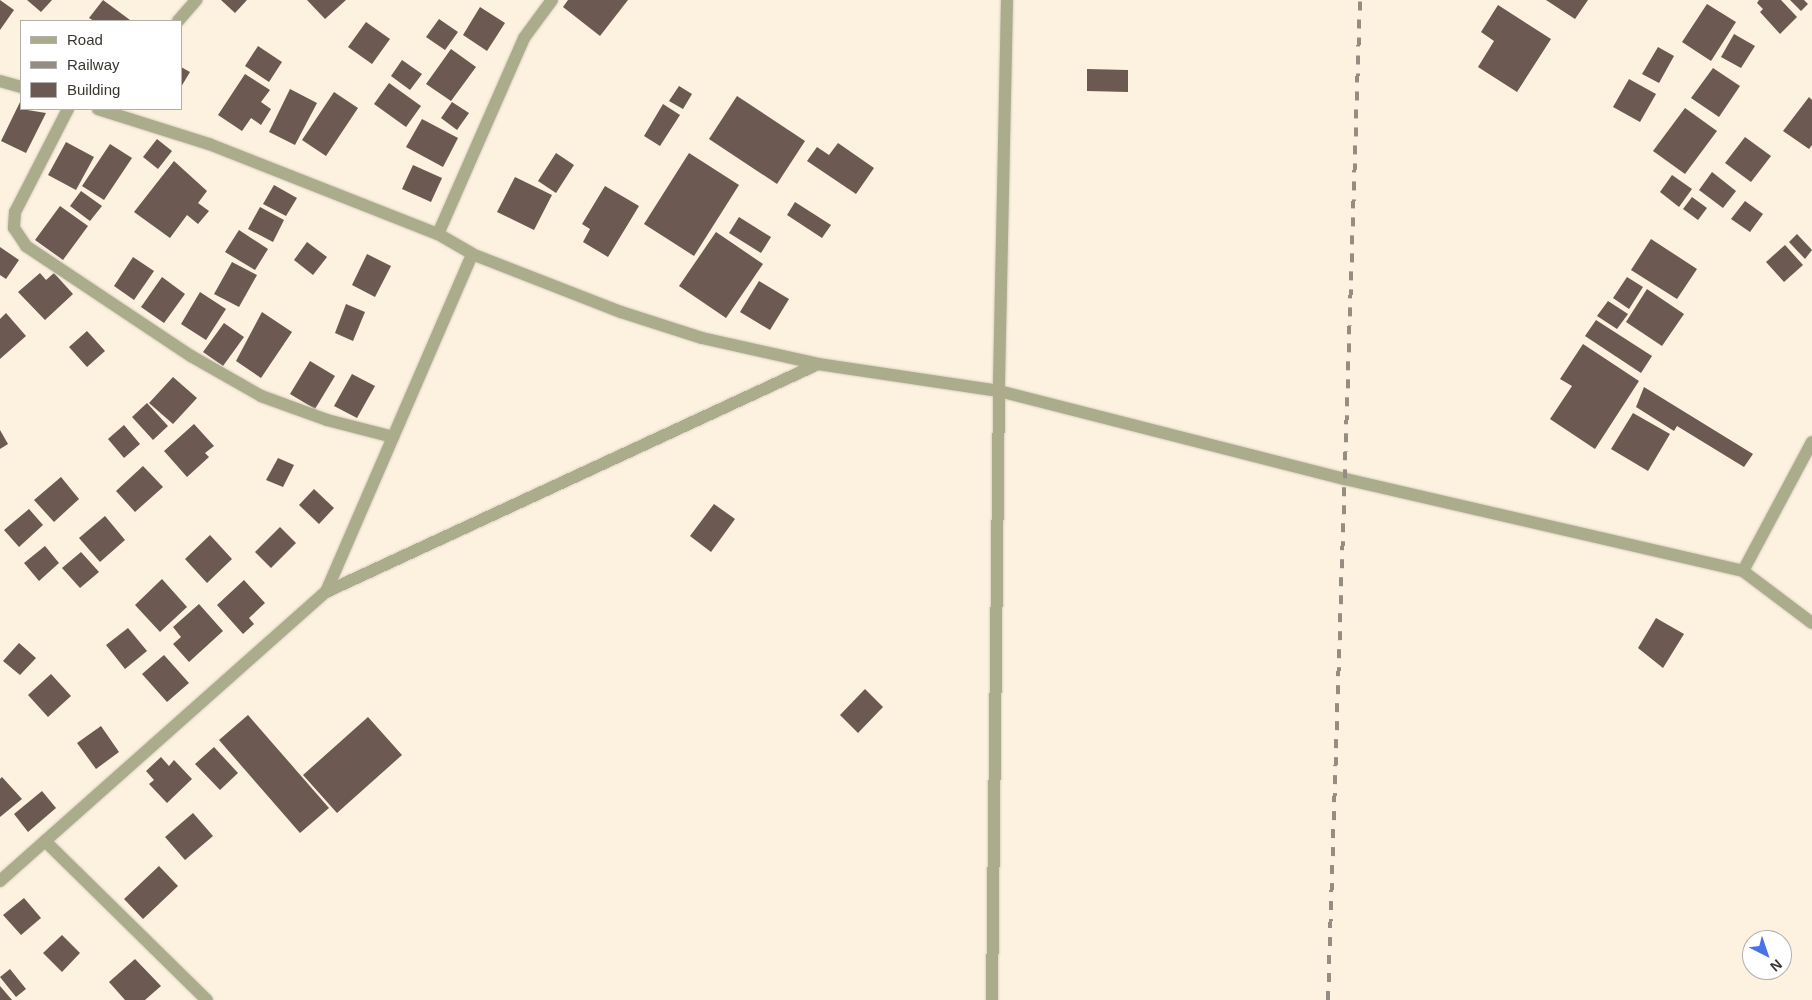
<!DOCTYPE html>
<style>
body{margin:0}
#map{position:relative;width:1812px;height:1000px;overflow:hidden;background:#fdf1e0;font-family:Arial,sans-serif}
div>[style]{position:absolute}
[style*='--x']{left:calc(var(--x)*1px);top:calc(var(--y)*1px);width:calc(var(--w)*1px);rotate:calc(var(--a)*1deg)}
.building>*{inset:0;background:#6b5952}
.roads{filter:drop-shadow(0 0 1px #dacfc0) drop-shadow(0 0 1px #dacfc0)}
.street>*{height:12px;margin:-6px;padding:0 6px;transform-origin:6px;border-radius:6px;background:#aaac8c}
.rail>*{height:4px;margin-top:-2px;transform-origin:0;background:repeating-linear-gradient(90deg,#948d81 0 9px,transparent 0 18px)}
span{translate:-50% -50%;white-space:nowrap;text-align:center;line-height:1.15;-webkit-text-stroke:5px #fff;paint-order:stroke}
.legend{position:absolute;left:20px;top:20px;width:162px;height:90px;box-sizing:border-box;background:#fff;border:1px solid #b0afac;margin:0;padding:6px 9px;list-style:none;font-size:15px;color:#3a362f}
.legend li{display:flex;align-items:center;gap:10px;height:25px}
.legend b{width:25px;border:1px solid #b0afac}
.north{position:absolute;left:1742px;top:930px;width:50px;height:50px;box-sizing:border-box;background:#fff;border:1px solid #b0afac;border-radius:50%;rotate:139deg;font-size:14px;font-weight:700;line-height:20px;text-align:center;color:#3a362f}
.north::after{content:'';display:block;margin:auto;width:18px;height:22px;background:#4673e5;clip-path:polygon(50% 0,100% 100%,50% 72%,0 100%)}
</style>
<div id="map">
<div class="building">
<div style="clip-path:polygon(0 0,14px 10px,0 30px)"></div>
<div style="clip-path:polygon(27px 0,52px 0,41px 12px)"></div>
<div style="clip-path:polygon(103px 0,130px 20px,129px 21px,94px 21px,89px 18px)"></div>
<div style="clip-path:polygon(221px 0,247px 0,235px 13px)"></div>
<div style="clip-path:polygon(307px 0,346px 0,325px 19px)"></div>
<div style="clip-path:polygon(568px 0,628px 0,600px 36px,563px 7px)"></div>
<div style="clip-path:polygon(1546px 0,1588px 0,1575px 19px)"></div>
<div style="clip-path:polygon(1759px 0,1781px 0,1797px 17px,1780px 34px,1760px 12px,1763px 9px,1757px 3px)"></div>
<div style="clip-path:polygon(1790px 0,1804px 0,1808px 4px,1801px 11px)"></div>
<div style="clip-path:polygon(1707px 4px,1736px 22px,1711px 61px,1682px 42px)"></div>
<div style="clip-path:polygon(1498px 5px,1551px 39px,1517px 92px,1478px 67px,1494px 41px,1481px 32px)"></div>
<div style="clip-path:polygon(480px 7px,505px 23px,487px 51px,463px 35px)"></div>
<div style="clip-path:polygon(439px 19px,458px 32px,445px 50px,426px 37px)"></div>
<div style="clip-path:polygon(366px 22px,390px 39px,372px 64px,348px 47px)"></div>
<div style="clip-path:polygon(1734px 34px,1755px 46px,1741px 68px,1721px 57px)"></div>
<div style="clip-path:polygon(258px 46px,282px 62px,269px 82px,245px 66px)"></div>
<div style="clip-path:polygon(1658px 47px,1674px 56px,1659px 83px,1642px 74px)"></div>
<div style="clip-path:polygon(451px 49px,476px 67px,451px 101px,426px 84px)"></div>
<div style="clip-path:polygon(402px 60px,422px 74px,410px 90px,391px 76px)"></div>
<div style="clip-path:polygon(181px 67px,190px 72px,181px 87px)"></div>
<div style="clip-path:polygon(1713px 68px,1740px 86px,1719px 117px,1691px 98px)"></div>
<div style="clip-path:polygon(1087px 69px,1128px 70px,1128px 92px,1087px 91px)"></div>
<div style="clip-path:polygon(245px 74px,270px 90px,261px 102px,271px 109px,261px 125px,251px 118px,242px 131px,218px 115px)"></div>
<div style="clip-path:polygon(1629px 79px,1656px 94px,1640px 122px,1613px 107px)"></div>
<div style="clip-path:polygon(389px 83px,421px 106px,406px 127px,374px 104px)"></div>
<div style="clip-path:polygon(679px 86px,692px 94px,683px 109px,669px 101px)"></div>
<div style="clip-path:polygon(290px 89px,317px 103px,295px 145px,269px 132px)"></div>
<div style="clip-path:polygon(334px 92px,358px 108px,326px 156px,302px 140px)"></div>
<div style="clip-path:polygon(737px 96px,805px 141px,777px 184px,709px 139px)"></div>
<div style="clip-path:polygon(1809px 97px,1812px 100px,1812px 145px,1809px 149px,1783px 131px)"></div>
<div style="clip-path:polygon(21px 100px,21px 109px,46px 113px,26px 153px,1px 141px)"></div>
<div style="clip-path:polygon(452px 102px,469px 113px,457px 130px,441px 118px)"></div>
<div style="clip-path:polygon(663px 104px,680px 115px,660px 146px,644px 136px)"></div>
<div style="clip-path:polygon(1685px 108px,1717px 131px,1685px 174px,1653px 151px)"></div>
<div style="clip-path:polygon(422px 119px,458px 138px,443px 167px,406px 147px)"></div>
<div style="clip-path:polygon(1745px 137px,1771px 156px,1751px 182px,1725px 163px)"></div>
<div style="clip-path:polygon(157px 139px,172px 151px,158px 169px,143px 157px)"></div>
<div style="clip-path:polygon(66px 142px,94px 157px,76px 190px,48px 175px)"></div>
<div style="clip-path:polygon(838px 143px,874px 168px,856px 194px,807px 161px,817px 147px,829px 155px)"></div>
<div style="clip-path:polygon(110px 144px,132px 158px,104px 200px,82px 186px)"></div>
<div style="clip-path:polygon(556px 153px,574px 165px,556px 193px,538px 181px)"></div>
<div style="clip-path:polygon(689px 153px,739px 185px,694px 256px,644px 224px)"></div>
<div style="clip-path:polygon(174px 161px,207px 191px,198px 203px,209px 211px,198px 224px,187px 215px,170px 238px,134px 212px)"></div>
<div style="clip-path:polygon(413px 165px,442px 178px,431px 202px,402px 189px)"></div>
<div style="clip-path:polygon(1712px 172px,1736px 191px,1723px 208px,1699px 190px)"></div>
<div style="clip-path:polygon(1672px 175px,1692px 189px,1679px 207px,1660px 192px)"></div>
<div style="clip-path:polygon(515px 177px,552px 195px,534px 230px,497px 212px)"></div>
<div style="clip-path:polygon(274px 185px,297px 198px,286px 216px,263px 204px)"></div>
<div style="clip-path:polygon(605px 186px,639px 206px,608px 257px,583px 242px,590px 229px,582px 224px)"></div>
<div style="clip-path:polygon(81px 191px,102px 206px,90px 221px,70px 206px)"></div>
<div style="clip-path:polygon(1692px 197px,1707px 208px,1698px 220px,1683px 209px)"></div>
<div style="clip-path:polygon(1745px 201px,1763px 214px,1750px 232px,1731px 219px)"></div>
<div style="clip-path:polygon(795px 202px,831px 225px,822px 238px,787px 215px)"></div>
<div style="clip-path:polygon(60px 206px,88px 226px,63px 260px,35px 240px)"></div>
<div style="clip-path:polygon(260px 207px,284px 220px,273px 242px,248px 229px)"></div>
<div style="clip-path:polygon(739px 217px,771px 237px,761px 253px,729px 233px)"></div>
<div style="clip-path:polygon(239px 230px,268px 249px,255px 270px,225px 252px)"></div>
<div style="clip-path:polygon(716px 232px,763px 264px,726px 318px,679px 286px)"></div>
<div style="clip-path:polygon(1797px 234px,1812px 250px,1805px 259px,1789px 242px)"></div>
<div style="clip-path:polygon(1651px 239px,1697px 269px,1677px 299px,1631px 270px)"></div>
<div style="clip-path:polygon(307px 242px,327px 257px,313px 275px,294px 260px)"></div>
<div style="clip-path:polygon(1785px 245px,1803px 265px,1784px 282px,1766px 262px)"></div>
<div style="clip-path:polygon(0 247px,19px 260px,6px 279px,0 275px)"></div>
<div style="clip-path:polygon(367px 254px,391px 266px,375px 297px,352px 285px)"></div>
<div style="clip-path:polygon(133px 257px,154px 271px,134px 300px,114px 286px)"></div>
<div style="clip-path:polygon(232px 262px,257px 275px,239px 307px,214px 294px)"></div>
<div style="clip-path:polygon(40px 273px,46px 280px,54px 273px,73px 294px,45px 320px,18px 292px)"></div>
<div style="clip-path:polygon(162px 277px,185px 294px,164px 323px,141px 307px)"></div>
<div style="clip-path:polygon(1627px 277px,1643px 287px,1629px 309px,1613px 298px)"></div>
<div style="clip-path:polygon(759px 281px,789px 299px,770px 330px,740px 312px)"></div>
<div style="clip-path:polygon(1647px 289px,1684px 314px,1662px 346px,1626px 322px)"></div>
<div style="clip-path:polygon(200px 292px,226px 309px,206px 340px,181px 324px)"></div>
<div style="clip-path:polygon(1608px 301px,1628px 314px,1617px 329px,1597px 316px)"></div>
<div style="clip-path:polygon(346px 304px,365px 312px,353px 341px,335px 333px)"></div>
<div style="clip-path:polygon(262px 312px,292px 332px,261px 378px,236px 361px)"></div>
<div style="clip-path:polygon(6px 313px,26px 336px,0 359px,0 319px)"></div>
<div style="clip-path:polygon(1596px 320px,1652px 356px,1641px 373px,1585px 336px)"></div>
<div style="clip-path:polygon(224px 323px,244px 337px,223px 366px,203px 352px)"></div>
<div style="clip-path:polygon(87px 331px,105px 351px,87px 367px,69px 347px)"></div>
<div style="clip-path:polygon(1583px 344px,1639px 381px,1595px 449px,1550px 419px,1572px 386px,1560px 379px)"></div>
<div style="clip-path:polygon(310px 361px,335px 376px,315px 409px,290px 394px)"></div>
<div style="clip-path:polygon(352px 374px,375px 386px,357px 418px,334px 406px)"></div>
<div style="clip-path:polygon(173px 377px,197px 398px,173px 424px,149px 403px)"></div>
<div style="clip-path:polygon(1644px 387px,1753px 454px,1744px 467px,1677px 426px,1674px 431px,1636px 407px)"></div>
<div style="clip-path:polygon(147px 403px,168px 426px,153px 440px,132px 417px)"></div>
<div style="clip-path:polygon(1633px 413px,1670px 434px,1648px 471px,1611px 449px)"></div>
<div style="clip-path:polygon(194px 424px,214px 446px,205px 453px,209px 457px,187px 477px,164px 451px)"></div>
<div style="clip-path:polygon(124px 425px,140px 444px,124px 458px,108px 439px)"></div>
<div style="clip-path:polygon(0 430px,8px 444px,0 449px)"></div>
<div style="clip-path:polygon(278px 458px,294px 465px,283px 487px,266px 480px)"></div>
<div style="clip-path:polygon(143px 466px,163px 487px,135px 512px,116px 491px)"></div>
<div style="clip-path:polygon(61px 477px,79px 499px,54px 522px,34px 500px)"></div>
<div style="clip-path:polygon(314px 489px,334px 508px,319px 524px,299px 505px)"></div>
<div style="clip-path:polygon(714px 504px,735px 519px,711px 552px,690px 536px)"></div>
<div style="clip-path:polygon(29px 509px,43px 525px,19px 547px,4px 530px)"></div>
<div style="clip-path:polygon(105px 516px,125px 540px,100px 562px,79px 538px)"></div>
<div style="clip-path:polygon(280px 527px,296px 543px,271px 568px,255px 552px)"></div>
<div style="clip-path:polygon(210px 535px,232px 559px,207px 583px,185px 559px)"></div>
<div style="clip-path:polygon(45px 546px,59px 563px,39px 581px,24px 563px)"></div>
<div style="clip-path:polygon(81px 552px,99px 572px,80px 588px,62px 568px)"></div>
<div style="clip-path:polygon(162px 579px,187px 607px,160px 632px,135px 605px)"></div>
<div style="clip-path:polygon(244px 580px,265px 603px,249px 618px,254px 624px,243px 634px,217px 605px)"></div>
<div style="clip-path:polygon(199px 604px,223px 631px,189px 662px,173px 644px,181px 637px,173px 627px)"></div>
<div style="clip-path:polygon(1656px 618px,1684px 634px,1663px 668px,1638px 648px)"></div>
<div style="clip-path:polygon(128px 628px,147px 651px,125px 669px,106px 645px)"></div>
<div style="clip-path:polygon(19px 643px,36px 658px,20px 675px,3px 661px)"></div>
<div style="clip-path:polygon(164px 655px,189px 683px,167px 702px,142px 674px)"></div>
<div style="clip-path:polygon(51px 674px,71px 696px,48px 717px,28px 695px)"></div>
<div style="clip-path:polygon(865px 689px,883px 707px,858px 733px,840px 715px)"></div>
<div style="clip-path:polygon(248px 715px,329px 808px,300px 833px,219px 740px)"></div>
<div style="clip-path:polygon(368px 717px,402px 755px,337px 813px,303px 775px)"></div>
<div style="clip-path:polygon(101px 726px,119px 752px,96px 769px,77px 743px)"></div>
<div style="clip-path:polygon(214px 747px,238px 773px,220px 790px,195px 764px)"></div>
<div style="clip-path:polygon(161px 757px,169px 766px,174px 760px,192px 779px,167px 803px,149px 784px,154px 780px,146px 771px)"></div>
<div style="clip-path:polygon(2px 777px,22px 799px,0 817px,0 779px)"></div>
<div style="clip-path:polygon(42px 791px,56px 808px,28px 832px,14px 814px)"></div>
<div style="clip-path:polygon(193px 813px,213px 836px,185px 860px,165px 837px)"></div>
<div style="clip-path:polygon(159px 866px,178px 886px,143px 919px,124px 899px)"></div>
<div style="clip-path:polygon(24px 898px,41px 918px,21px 935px,3px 915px)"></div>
<div style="clip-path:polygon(62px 935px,80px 953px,62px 972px,43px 953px)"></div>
<div style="clip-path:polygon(135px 959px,161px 986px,145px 1000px,125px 1000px,109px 982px)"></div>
<div style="clip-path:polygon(10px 969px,26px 989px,16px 997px,0 977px)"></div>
<div style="clip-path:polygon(0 986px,12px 1000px,0 1000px)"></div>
</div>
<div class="roads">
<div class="street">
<div style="--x:1007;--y:0;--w:391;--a:91.2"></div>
<div style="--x:999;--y:391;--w:357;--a:14.3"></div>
<div style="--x:1345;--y:479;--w:408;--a:13"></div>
<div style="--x:1743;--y:571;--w:86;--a:37"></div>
<div style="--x:178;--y:21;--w:28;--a:-49"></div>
<div style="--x:0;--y:81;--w:22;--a:16"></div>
<div style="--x:68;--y:109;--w:116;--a:117.2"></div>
<div style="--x:15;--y:212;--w:16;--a:94"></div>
<div style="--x:14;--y:228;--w:22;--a:56"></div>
<div style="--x:26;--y:246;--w:198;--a:33.7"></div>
<div style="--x:191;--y:356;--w:81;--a:29.7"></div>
<div style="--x:261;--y:396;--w:70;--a:20"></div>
<div style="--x:327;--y:420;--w:68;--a:14.4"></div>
<div style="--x:98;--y:109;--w:116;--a:17.5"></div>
<div style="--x:209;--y:144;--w:246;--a:21.5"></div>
<div style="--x:438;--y:234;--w:39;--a:30"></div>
<div style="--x:472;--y:254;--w:160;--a:21.3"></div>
<div style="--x:621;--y:312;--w:85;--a:17.8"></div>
<div style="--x:702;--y:338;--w:119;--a:12.6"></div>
<div style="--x:818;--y:364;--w:183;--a:8.5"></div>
<div style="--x:999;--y:391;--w:609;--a:90.66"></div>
<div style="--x:438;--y:234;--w:214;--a:-66.3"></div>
<div style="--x:524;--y:38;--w:47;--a:-53.6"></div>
<div style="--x:1743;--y:571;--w:146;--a:-61.9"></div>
<div style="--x:326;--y:592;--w:542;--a:-24.86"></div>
<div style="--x:45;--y:841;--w:227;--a:44.5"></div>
<div style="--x:0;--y:881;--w:436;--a:-41.6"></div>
<div style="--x:326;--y:592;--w:368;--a:-66.6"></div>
</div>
</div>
<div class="rail">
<div style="--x:1328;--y:1000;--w:1001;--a:-88.17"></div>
</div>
<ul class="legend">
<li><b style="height:6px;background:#aaac8c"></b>Road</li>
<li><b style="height:6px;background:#948d81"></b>Railway</li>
<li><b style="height:14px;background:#6b5952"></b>Building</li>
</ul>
<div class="north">N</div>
</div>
